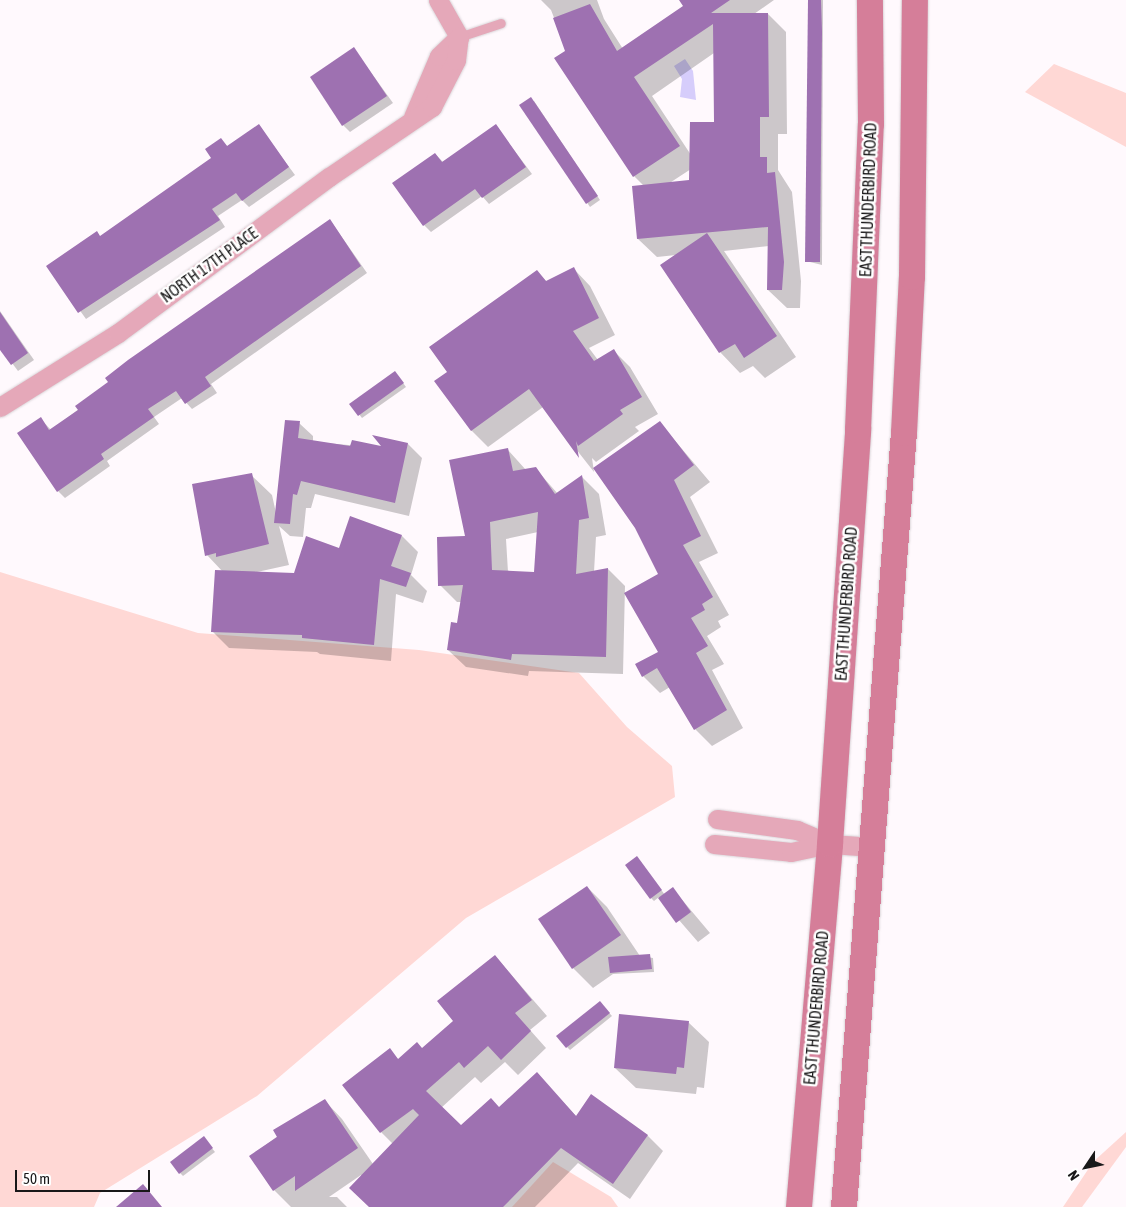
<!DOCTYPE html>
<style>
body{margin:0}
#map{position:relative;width:1126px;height:1207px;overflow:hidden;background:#fff9fd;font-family:"Asap Condensed",sans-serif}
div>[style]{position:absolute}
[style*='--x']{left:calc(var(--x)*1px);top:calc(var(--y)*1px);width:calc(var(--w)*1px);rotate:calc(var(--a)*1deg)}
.green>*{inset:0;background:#ffd8d5}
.water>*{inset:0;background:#d6cdfb}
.shadow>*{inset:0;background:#0003}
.building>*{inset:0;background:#9e71b1}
.roads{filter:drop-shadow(0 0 1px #dad5d9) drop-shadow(0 0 1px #dad5d9)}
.lane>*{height:9px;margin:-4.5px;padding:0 4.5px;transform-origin:4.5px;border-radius:4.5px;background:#e5a8b9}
.street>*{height:19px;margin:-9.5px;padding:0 9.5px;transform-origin:9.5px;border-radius:9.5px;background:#e5a8b9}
.secondary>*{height:26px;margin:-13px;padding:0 13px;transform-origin:13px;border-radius:13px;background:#d57e99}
span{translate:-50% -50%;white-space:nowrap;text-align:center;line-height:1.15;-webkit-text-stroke:5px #fff;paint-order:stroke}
.street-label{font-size:16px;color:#191819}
.north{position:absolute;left:1061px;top:1142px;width:50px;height:50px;-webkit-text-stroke:4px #fff;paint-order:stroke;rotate:236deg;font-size:14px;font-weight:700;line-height:20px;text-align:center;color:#191819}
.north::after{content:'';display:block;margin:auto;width:18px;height:22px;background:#191819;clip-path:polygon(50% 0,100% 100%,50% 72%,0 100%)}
.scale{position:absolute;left:15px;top:1170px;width:135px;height:22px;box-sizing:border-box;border:2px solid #191819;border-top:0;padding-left:6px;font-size:15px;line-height:18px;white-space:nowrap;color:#191819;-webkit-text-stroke:4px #fff;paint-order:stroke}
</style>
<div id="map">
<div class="green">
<div style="clip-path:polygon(1054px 64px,1126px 93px,1126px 147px,1025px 92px)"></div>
<div style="clip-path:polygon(0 572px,198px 633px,419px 650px,579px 673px,627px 727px,672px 766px,675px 797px,466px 918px,257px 1096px,100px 1193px,94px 1207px,0 1207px)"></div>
<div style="clip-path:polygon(1126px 1132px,1126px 1147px,1082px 1207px,1063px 1207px,1093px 1162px)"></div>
<div style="clip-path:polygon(553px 1162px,611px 1197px,618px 1207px,512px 1207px)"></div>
</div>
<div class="water">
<div style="clip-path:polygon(685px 59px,693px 71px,696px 100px,680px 97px,682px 79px,674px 66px)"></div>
</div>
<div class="shadow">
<div style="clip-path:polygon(evenodd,541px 0,597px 0,604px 19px,623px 49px,685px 7px,681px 0,774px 0,754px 14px,768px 14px,786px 32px,787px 134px,778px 134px,778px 170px,792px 192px,801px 281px,800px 308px,787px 308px,768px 290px,769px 246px,724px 251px,796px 357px,765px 378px,753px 366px,740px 373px,720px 352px,661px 265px,676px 255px,657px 257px,638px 239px,644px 186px,634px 176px,567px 51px,551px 10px,541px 0,714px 53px,715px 123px,691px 155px,652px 96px,714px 53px,541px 0,691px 169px,691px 182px,668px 184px,691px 169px)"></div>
<div style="clip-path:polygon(809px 0,823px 0,822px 265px,806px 261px)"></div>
<div style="clip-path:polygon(354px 49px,393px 103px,350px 132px,343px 125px)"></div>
<div style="clip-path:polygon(534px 101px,600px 200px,590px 207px,521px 105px)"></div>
<div style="clip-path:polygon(259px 126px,295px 175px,249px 207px,242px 200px,218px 216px,225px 227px,86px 319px,48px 266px,101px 237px,213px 158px,221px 139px,228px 147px)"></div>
<div style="clip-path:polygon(496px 126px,532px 174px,489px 204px,482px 196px,431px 232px,424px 225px,435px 154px,443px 162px)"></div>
<div style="clip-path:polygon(330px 220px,367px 273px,211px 384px,217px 393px,192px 409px,182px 398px,154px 417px,159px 424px,107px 461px,110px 466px,65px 498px,58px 491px,40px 418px,51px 430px)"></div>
<div style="clip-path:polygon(574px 269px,590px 286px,615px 335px,589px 348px,598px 360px,614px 351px,630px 367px,658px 414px,635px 427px,639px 431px,596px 462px,592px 458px,594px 472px,543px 407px,488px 447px,471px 430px,448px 373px,537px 272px,547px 282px)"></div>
<div style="clip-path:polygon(0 311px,34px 360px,18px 371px,0 347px)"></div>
<div style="clip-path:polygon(398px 376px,406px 387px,362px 418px,351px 404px)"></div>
<div style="clip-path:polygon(299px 423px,313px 436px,313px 442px,384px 448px,375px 437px,408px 444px,422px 458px,409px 516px,315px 494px,311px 508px,306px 508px,303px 537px,290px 536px,279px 526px,289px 565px,257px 572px,294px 574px,339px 549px,402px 536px,418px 552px,411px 575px,427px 591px,423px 603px,396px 594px,391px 661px,320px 654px,317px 652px,229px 648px,212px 631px,223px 572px,207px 555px,251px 475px,272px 495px,276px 513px)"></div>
<div style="clip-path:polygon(660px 423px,710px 482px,690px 497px,718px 553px,699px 562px,729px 615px,718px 621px,721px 627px,707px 636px,724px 664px,712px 670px,743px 728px,712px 746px,695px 729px,670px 687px,660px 693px,643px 676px,659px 652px)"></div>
<div style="clip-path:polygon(evenodd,507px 449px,526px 470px,535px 468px,558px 494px,582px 477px,599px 494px,606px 535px,596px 537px,594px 572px,608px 569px,625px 586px,623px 674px,529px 671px,528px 676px,466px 667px,448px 650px,458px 624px,462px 602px,457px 602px,440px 585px,467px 538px,507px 449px,538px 532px,535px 573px,508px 572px,506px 539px,538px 532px)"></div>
<div style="clip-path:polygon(640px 861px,665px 895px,673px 889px,710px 933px,698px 942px,659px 897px,654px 901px,651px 898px)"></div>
<div style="clip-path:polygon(587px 887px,607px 907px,640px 956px,653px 958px,654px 972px,613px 974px,593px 988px,573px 968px)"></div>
<div style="clip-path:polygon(495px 956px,547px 1016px,530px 1030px,546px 1048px,518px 1075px,505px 1062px,481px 1083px,475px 1077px,441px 1108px,461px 1126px,499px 1108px,537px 1074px,577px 1117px,647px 1135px,663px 1151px,630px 1199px,578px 1163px,535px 1207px,370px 1207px,361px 1175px,329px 1197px,337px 1197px,347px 1207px,291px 1207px,274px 1190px,251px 1156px,325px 1101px,342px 1119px,373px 1164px,393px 1144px,381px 1132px,389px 1050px,399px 1060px,423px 1050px,455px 1022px)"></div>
<div style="clip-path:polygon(603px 1006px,612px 1016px,570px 1050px,567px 1047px)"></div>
<div style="clip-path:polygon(688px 1022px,709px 1042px,704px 1088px,697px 1087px,696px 1094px,636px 1088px,615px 1068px)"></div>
<div style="clip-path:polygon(206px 1141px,215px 1152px,183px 1176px,180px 1173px)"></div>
</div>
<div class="building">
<div style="clip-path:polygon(679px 0,730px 0,711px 13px,768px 13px,769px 117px,760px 117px,760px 157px,767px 157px,767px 173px,775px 172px,784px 262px,782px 290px,767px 290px,768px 227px,637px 239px,632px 186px,689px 180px,690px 122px,714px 122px,713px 24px,634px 77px,680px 146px,633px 177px,554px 58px,565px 51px,553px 18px,590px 4px,617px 51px,683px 6px)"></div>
<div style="clip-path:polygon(808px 0,821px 0,822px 32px,820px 262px,805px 262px)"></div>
<div style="clip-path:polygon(354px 47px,387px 96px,342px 126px,310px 77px)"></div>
<div style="clip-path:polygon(531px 97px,598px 196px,586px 204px,519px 105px)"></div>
<div style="clip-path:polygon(259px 124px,289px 167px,242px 201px,236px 193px,212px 209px,220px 220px,78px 313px,46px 266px,97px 231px,100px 236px,211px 158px,205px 149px,221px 138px,227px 146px)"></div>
<div style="clip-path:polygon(496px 124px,526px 167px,482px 198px,475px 189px,423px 226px,392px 183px,435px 153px,442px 162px)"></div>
<div style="clip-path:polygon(330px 219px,361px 266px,205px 377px,211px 386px,185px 404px,176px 391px,148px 409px,154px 417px,101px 454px,104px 459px,57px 492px,17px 433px,41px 417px,49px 430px,78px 410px,75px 406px,108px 382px,105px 378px,128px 360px)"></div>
<div style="clip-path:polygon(707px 233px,777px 336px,744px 358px,735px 344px,719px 353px,660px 265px)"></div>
<div style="clip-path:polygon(574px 267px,599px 318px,573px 331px,594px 361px,614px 349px,642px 397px,620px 410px,623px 414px,578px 446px,576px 441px,579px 458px,529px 389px,471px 431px,434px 381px,447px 372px,429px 347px,537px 270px,546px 281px)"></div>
<div style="clip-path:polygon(0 312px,28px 353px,11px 365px,0 350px)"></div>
<div style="clip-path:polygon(395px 371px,404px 383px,358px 416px,349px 404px)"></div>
<div style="clip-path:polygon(285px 420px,300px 421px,298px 438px,350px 446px,352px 440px,381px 446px,372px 435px,408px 443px,395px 503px,301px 481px,297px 495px,293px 494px,290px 524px,274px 523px)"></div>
<div style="clip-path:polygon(660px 421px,694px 465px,674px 480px,701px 536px,683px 545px,713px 597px,702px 604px,705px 610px,691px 618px,708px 646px,696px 653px,727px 710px,694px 730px,657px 668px,642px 677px,635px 664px,658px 652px,624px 593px,658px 574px,635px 528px,593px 468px)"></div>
<div style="clip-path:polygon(evenodd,508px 448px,513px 471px,536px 467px,555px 494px,582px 475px,589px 518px,579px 520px,576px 574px,608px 568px,606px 657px,512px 654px,511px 660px,447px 650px,451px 622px,457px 623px,463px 585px,438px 586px,437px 537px,465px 536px,449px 460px,508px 448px,538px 512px,534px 572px,492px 570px,490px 522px,538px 512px)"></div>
<div style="clip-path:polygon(252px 473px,269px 544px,216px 557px,216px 553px,205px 556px,192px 484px)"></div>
<div style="clip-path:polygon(350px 516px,402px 535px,391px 566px,411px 573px,406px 587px,380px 579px,374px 645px,302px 638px,302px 635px,211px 632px,215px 570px,294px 573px,306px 536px,339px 548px)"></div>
<div style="clip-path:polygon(637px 856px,662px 890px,650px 899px,625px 865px)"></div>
<div style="clip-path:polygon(587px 886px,621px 935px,572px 969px,538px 919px)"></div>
<div style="clip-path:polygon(673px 887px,691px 912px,676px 923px,658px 898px)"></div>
<div style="clip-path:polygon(650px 954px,652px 969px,610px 973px,608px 957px)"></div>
<div style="clip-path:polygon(495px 955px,532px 1000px,515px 1013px,531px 1031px,501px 1060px,488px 1046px,464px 1068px,459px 1062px,426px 1091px,461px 1125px,491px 1098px,499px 1107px,537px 1072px,576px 1116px,591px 1094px,648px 1135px,613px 1184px,561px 1148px,503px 1207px,369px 1207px,349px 1188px,419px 1115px,413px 1109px,380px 1133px,342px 1085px,390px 1048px,398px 1059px,417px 1042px,422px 1048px,453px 1021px,437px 1001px)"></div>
<div style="clip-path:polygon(600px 1001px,610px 1013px,566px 1048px,556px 1036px)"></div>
<div style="clip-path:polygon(619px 1014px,689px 1021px,684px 1068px,677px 1067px,676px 1074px,614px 1068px)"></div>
<div style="clip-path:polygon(325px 1099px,358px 1148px,295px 1191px,295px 1176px,273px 1191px,249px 1156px,277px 1137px,273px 1130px)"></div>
<div style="clip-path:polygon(204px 1136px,213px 1148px,179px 1174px,170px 1162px)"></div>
<div style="clip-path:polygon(143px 1184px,162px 1207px,116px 1207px)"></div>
</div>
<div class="roads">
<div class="lane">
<div style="--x:459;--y:37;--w:44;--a:-18.4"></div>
</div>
<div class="street">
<div style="--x:438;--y:0;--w:43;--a:60.4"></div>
<div style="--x:413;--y:117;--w:66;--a:-66.9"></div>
<div style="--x:439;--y:56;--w:28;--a:-44"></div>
<div style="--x:0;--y:407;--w:139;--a:-32.1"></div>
<div style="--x:118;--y:333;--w:262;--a:-36.5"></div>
<div style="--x:329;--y:177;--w:125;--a:-34.2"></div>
<div style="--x:432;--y:107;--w:53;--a:-62.9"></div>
<div style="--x:456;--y:60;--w:23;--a:-83"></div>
<div style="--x:717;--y:819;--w:81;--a:7.8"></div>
<div style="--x:797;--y:830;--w:36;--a:23"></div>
<div style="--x:714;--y:844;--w:77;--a:5.9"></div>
<div style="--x:791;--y:852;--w:40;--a:-12"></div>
<div style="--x:830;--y:844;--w:44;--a:3.9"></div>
</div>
<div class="secondary">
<div style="--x:799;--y:1207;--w:364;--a:-85.1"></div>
<div style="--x:830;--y:844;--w:415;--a:-86.1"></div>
<div style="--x:858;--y:430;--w:306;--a:-87.6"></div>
<div style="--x:871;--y:124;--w:124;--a:-90.5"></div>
<div style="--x:844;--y:1207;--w:776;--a:-85.57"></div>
<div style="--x:904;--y:433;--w:156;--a:-87.1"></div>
<div style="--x:912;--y:277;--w:277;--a:-89.4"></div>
</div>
</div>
<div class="street-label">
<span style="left:868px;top:200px;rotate:-88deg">EAST THUNDERBIRD ROAD</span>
<span style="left:209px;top:265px;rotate:-36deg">NORTH 17TH PLACE</span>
<span style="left:846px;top:604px;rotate:-86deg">EAST THUNDERBIRD ROAD</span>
<span style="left:816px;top:1008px;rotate:-85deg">EAST THUNDERBIRD ROAD</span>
</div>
<div class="north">N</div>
<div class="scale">50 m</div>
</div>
